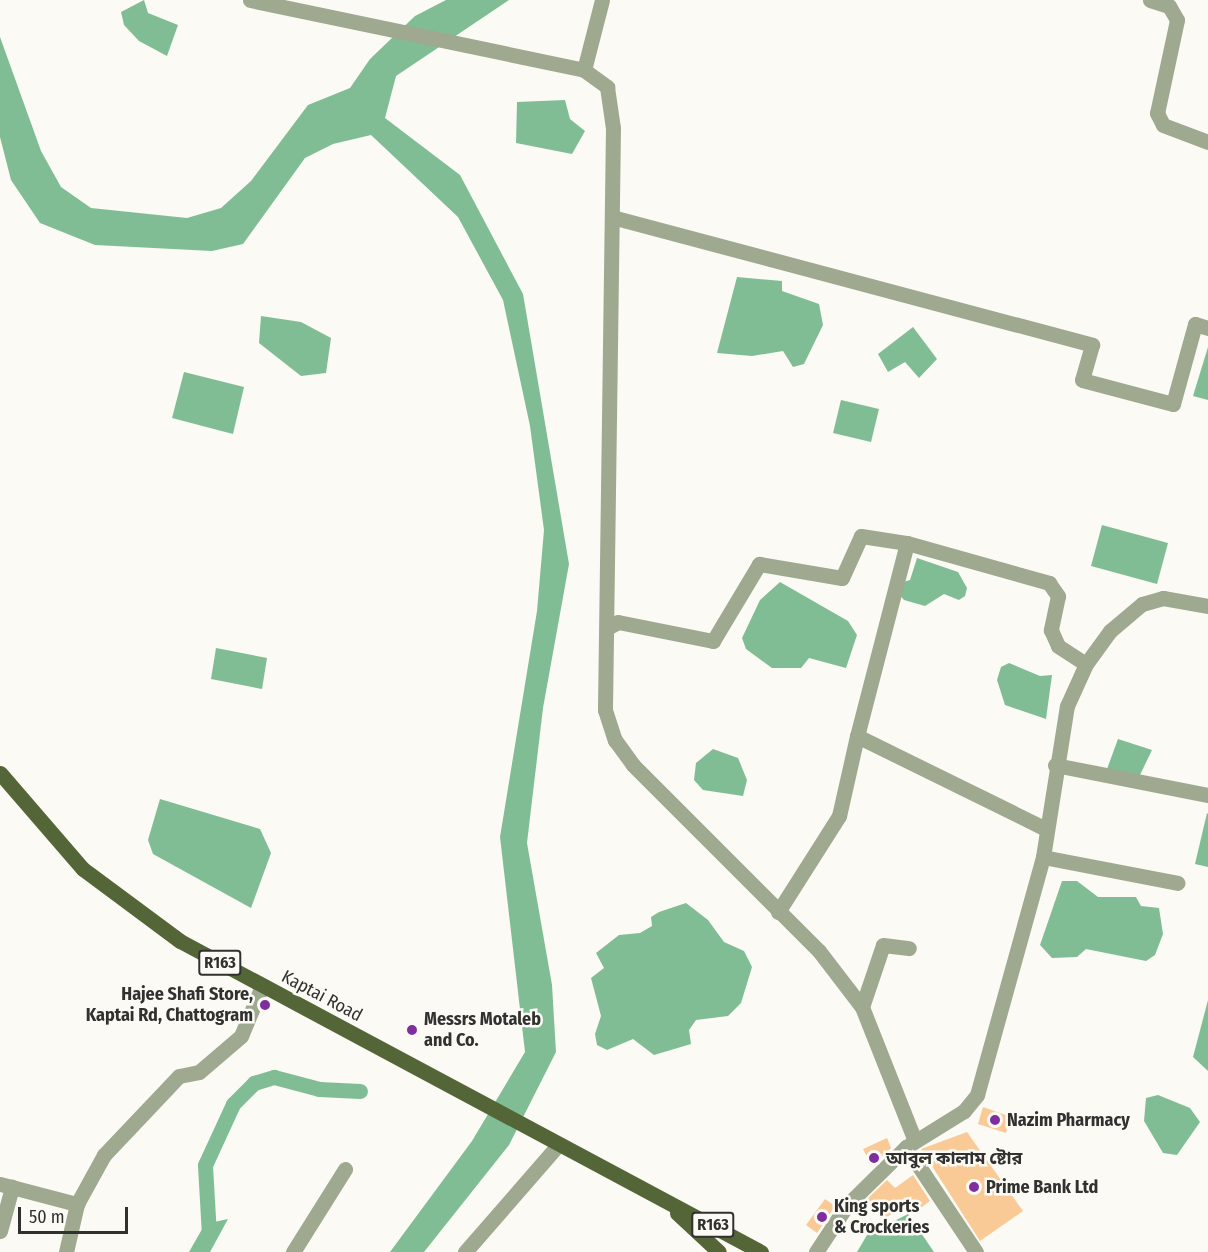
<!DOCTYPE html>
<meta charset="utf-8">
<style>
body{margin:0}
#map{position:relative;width:1208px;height:1252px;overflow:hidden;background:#fbfaf4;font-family:"Fira Sans Condensed","Noto Sans Bengali",sans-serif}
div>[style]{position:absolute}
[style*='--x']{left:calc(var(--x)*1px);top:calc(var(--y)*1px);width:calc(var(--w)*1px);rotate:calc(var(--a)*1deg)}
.water>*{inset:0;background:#81bd94}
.canal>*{height:15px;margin:-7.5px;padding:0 7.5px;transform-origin:7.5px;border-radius:7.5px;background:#81bd94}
.building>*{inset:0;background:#f9ca96}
.minor>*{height:15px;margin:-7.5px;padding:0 7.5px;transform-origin:7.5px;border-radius:7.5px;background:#9ea98f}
.major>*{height:15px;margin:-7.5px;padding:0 7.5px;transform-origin:7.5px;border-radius:7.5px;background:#546637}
.dots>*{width:16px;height:16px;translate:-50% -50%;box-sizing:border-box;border:3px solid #fbfaf4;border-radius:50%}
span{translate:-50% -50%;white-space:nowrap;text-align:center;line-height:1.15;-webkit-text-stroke:5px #fbfaf4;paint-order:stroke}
.shield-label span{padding:2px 4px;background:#fbfaf4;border:2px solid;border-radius:4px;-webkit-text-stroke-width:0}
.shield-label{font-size:16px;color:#31312f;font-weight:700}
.poi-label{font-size:18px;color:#31312f;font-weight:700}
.right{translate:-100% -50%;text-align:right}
.left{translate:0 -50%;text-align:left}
.street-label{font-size:18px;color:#31312f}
.scale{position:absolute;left:18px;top:1207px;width:110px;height:27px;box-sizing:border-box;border:3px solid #31312f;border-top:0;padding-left:8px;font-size:18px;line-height:21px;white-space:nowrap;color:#31312f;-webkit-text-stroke:4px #fbfaf4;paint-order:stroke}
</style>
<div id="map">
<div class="water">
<div style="clip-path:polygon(144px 0,148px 13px,178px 25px,167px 56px,139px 41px,124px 25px,121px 12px)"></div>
<div style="clip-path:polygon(446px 0,509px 0,396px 76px,385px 118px,460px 175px,523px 294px,569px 564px,543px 708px,527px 843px,552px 985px,556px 1052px,509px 1145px,424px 1252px,390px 1252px,472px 1141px,525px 1052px,500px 837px,537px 611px,544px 530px,530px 426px,503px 300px,458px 217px,371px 135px,333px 144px,305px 158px,243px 244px,212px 251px,95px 245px,40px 223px,11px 180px,0 137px,0 37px,41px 151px,61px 187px,91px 208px,187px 218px,221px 208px,251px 181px,308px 105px,350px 88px,370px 59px,415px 16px)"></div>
<div style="clip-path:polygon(565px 100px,570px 119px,585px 131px,572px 154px,516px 143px,517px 102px)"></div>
<div style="clip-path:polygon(737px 277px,782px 281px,782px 291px,819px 304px,823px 325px,804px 364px,793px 367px,783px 351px,752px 356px,717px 353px)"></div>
<div style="clip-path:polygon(261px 316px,301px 322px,331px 338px,326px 373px,301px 376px,259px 343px)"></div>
<div style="clip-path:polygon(913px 327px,937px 359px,919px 378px,905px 362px,888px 372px,878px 354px)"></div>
<div style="clip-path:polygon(1208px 347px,1208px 400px,1193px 396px)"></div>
<div style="clip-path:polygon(184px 372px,244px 387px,233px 434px,172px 418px)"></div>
<div style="clip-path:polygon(841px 400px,879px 409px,871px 442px,833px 433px)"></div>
<div style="clip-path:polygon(1102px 525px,1168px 543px,1157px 584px,1091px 566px)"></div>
<div style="clip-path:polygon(917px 558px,958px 572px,967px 588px,965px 596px,959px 600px,944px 594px,925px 606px,904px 600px,899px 594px,903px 582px,910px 580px)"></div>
<div style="clip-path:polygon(780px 582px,848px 621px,857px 635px,846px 668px,809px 658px,801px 668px,772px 668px,746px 649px,742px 638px,760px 600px)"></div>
<div style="clip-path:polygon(216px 648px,267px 658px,262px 689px,211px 679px)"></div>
<div style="clip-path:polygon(1009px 663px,1040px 676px,1052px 675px,1046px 719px,1005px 705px,997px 680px,1001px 667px)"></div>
<div style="clip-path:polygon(1118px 739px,1152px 750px,1139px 777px,1107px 769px)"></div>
<div style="clip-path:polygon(713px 749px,738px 758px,747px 780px,743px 796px,703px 790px,694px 780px,696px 763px)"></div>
<div style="clip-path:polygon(160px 799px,260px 829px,271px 853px,251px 908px,153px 854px,148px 840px)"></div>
<div style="clip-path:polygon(1207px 813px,1208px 814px,1208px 867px,1195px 864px)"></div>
<div style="clip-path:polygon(1062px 881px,1077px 881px,1098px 897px,1136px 897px,1141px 906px,1159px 908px,1163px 934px,1155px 955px,1146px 961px,1086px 949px,1077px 957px,1052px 958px,1040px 945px)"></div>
<div style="clip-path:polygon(686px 903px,708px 920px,724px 942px,744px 951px,752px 967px,741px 1003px,728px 1016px,696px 1020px,689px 1030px,691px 1044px,654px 1055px,633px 1039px,607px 1050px,597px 1045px,595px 1034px,601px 1016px,591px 978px,604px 968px,596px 953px,619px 935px,640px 933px,652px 926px,651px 917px,659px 912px)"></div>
<div style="clip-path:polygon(1208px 1000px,1208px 1071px,1193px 1057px)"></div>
<div style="clip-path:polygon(1158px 1095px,1190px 1108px,1200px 1122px,1177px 1155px,1163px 1153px,1144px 1121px,1146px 1098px)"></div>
<div style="clip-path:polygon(908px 1214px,934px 1252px,857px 1252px,867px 1235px)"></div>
<div style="clip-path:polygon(228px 1219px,210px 1252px,189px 1252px,205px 1224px)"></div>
</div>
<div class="canal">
<div style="--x:198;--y:1252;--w:20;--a:-57"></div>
<div style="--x:209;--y:1235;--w:70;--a:-93.3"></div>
<div style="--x:205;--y:1165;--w:67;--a:-65.3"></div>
<div style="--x:233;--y:1104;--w:30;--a:-45"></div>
<div style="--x:254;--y:1083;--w:21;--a:-17"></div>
<div style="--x:274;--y:1077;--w:47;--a:14.9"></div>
<div style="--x:319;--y:1089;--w:41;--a:2.8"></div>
</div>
<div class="building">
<div style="clip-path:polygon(983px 1107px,1011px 1117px,1006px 1133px,978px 1124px)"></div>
<div style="clip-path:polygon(967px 1132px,1023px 1211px,980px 1241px,921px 1149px)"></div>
<div style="clip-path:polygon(887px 1138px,891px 1148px,872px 1166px,863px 1149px)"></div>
<div style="clip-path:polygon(913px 1175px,930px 1201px,915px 1212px,907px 1201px,885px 1219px,866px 1200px,887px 1180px,895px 1188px)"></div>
<div style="clip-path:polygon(825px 1199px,835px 1206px,817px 1233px,806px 1225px)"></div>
</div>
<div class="minor">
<div style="--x:250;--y:0;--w:341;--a:11.8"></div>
<div style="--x:584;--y:70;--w:29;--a:36"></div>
<div style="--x:607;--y:87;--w:41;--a:81.7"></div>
<div style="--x:613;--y:128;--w:582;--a:90.79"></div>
<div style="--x:605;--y:710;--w:32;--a:72"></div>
<div style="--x:615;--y:740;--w:31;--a:54"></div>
<div style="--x:633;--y:765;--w:263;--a:45"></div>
<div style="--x:819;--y:951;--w:71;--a:52.5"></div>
<div style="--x:862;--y:1007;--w:144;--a:68.4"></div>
<div style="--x:1150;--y:0;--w:20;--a:18"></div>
<div style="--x:1169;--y:6;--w:16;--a:60"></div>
<div style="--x:1177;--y:20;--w:95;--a:102.1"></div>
<div style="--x:1157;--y:113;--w:13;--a:63"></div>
<div style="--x:1163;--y:125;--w:48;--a:20.7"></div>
<div style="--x:584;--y:70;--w:72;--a:-75.6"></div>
<div style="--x:612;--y:217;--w:497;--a:14.9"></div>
<div style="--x:1092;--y:345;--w:36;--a:106"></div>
<div style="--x:1082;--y:380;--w:94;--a:14.8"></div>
<div style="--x:1173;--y:404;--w:83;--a:-74.6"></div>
<div style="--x:1195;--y:324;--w:14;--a:17"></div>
<div style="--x:907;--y:543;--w:148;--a:15.7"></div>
<div style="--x:1049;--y:583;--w:16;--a:55"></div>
<div style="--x:1058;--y:596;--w:35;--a:102"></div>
<div style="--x:1051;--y:630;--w:17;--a:66"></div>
<div style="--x:1058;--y:646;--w:33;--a:33"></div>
<div style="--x:609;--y:627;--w:10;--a:-29"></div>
<div style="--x:618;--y:622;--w:97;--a:11.3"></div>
<div style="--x:713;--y:641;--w:90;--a:-59.1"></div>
<div style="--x:759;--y:564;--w:84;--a:9.6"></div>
<div style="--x:842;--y:578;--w:46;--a:-65.7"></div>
<div style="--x:861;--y:536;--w:47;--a:8.7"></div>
<div style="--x:907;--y:543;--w:199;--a:104.5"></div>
<div style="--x:1055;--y:765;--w:156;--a:11.1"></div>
<div style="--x:1043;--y:857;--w:137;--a:10.9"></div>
<div style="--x:778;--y:912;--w:114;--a:-57.6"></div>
<div style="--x:839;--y:816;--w:82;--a:-77.3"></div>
<div style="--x:857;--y:736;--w:211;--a:26.2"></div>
<div style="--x:862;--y:1007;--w:65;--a:-71.3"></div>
<div style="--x:883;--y:945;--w:26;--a:7"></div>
<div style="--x:906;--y:1147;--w:126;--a:56.3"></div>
<div style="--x:0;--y:1184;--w:80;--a:14.6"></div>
<div style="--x:0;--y:1231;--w:46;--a:-74.7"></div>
<div style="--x:66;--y:1252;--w:49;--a:-77.1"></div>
<div style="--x:77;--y:1204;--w:56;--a:-61.1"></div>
<div style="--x:104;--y:1155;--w:109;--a:-46.5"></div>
<div style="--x:179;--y:1076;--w:20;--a:-11"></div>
<div style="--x:199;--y:1072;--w:55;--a:-40.6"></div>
<div style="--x:241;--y:1036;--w:54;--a:-67.2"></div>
<div style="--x:293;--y:1252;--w:98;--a:-57.9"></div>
<div style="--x:465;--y:1252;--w:142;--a:-49"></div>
<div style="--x:816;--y:1252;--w:56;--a:-56.6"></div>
<div style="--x:847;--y:1205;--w:83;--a:-44.5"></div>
<div style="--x:906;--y:1147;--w:68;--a:-31.8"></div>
<div style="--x:964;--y:1111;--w:21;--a:-51"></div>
<div style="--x:977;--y:1095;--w:247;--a:-74.5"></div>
<div style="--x:1043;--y:857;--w:153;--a:-81"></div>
<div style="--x:1067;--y:706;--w:46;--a:-65.7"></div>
<div style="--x:1086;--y:664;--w:41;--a:-54"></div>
<div style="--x:1110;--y:631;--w:42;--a:-40.2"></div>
<div style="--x:1142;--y:604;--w:22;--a:-16"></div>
<div style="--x:1163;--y:598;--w:46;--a:10.1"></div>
</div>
<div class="major">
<div style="--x:0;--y:773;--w:127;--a:49.2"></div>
<div style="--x:83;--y:869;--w:121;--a:36.6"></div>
<div style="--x:180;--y:941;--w:659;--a:28.16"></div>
<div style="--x:677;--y:1213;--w:57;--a:42.9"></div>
</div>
<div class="dots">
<div style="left:265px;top:1005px;background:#7f2e9e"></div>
<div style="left:412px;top:1030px;background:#7f2e9e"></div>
<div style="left:995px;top:1120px;background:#7f2e9e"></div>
<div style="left:874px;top:1158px;background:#7f2e9e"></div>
<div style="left:974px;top:1187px;background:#7f2e9e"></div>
<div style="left:822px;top:1217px;background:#7f2e9e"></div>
</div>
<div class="shield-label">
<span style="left:220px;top:963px">R163</span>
<span style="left:713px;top:1225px">R163</span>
</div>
<div class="poi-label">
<span class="right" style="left:253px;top:1005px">Hajee Shafi Store,<br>Kaptai Rd, Chattogram</span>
<span class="left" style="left:424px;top:1030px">Messrs Motaleb<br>and Co.</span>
<span class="left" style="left:1007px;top:1120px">Nazim Pharmacy</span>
<span class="left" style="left:886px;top:1158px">আবুল কালাম ষ্টোর</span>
<span class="left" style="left:986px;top:1187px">Prime Bank Ltd</span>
<span class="left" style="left:834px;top:1217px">King sports<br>&amp; Crockeries</span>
</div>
<div class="street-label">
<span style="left:322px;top:996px;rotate:28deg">Kaptai Road</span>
</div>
<div class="scale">50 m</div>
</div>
